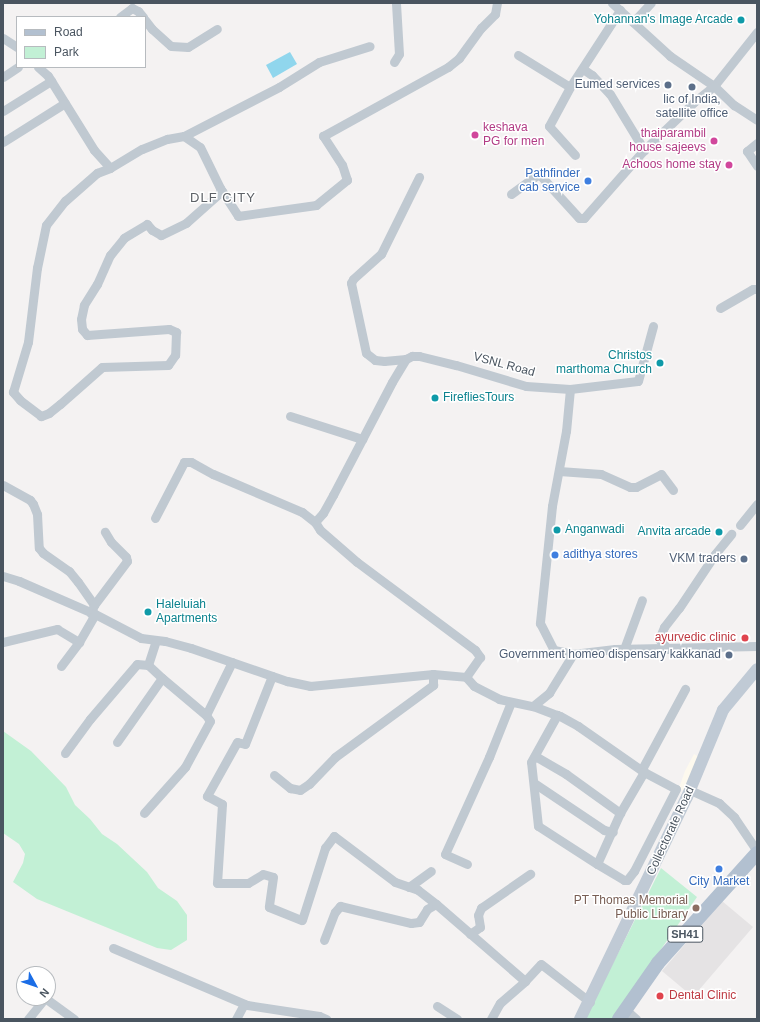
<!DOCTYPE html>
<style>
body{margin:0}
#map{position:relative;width:760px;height:1022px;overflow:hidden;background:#f4f2f2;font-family:Helvetica,sans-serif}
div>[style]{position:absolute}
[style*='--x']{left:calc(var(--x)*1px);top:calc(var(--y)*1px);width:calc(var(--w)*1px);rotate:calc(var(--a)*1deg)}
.commercial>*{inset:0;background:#fdf9ee}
.education>*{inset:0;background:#e5e3e4}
.green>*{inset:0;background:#c2f0d5}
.water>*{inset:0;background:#90d6ed}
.street>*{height:9px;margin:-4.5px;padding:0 4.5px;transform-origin:4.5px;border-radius:4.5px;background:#c0c9d1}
.secondary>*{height:12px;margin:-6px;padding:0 6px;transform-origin:6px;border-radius:6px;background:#c0cad5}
.primary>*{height:14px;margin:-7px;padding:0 7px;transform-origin:7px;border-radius:7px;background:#b2c0d0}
.dots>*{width:11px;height:11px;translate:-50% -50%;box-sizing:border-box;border:2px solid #fff;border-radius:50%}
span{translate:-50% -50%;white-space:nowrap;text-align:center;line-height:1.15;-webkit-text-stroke:3px #fff;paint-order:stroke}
.shield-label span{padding:1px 3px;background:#fff;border:1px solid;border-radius:3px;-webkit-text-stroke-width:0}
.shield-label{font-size:11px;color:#4a5560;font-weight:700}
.culture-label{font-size:12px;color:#0d838f}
.right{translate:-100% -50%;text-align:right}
.left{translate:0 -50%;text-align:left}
.service-label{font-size:12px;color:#4e5e75}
.hotel-label{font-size:12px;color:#b23c85}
.shop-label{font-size:12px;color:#366cbe}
.street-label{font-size:12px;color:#4a5560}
.health-label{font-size:12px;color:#be3a42}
.education-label{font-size:12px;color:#785e54}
.neighbourhood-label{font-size:13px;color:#5e6267;letter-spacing:1px}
.frame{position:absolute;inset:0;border:4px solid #4a5560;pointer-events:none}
.legend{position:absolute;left:16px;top:16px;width:130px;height:52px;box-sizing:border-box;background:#fff;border:1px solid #b7bbbf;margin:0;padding:5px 7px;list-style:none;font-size:12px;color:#4a5560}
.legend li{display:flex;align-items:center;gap:8px;height:20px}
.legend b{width:20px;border:1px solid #b7bbbf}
.north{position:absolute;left:16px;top:966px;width:40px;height:40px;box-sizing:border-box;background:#fff;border:1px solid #b7bbbf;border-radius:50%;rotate:130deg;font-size:11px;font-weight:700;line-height:16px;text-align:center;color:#4a5560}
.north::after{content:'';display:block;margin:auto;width:14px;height:18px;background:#1b6de6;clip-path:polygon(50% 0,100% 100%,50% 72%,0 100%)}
</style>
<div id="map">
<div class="commercial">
<div style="clip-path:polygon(694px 754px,701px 758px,687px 793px,679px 788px,685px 771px)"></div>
</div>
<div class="education">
<div style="clip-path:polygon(722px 901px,753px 927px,693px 997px,662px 971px)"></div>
</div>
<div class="green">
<div style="clip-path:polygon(3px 731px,31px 751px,66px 787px,75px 805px,90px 819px,102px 834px,117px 844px,147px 872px,158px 888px,177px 901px,187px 915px,187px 940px,171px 950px,157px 948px,37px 899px,13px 882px,23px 863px,25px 854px,19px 844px,3px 833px)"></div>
<div style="clip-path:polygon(661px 868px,697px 897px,613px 1019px,585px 1019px)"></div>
</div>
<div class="water">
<div style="clip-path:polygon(290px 52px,297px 64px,273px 78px,266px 65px)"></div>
</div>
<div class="street">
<div style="--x:612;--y:3;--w:79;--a:42.4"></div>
<div style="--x:670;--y:56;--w:53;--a:34.3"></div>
<div style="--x:714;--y:86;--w:69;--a:-51.5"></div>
<div style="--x:120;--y:17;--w:15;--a:-37"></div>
<div style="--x:132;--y:8;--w:7;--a:27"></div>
<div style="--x:138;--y:11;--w:8;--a:50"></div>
<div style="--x:145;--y:20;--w:11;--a:52"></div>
<div style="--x:152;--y:29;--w:25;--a:42"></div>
<div style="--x:171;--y:46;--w:17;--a:3"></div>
<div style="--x:188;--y:47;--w:34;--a:-32"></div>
<div style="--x:633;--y:22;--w:26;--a:-47"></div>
<div style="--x:3;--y:38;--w:17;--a:33"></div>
<div style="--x:518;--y:55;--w:61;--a:31.6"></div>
<div style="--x:394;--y:62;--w:9;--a:-58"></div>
<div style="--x:399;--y:54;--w:51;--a:-93.4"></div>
<div style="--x:38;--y:67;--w:13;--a:42"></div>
<div style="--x:48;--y:76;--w:87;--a:58.1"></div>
<div style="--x:94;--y:150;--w:24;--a:48"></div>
<div style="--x:583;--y:69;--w:11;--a:34"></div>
<div style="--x:592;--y:75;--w:26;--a:47"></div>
<div style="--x:610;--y:94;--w:66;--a:58.7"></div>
<div style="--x:3;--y:77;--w:18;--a:-34"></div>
<div style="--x:3;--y:111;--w:57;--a:-32"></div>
<div style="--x:184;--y:136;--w:19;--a:35"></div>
<div style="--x:200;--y:147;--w:46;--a:64"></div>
<div style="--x:220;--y:188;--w:33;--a:57"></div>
<div style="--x:238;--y:216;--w:79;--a:-8"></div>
<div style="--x:316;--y:205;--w:40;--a:-39"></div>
<div style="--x:347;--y:180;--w:16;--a:-108"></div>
<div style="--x:342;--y:165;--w:35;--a:-123"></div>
<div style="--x:323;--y:136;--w:143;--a:-28.9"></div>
<div style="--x:448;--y:67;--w:14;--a:-39"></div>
<div style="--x:459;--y:58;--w:37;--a:-54"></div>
<div style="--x:481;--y:28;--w:20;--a:-45"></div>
<div style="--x:495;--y:14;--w:11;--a:-80"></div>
<div style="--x:3;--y:142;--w:73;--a:-32.2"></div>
<div style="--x:757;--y:143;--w:13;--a:141"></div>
<div style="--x:747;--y:151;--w:18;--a:56"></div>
<div style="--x:575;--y:155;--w:39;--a:-132"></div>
<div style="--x:549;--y:126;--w:44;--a:-61.7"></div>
<div style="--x:570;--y:87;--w:92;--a:-57"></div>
<div style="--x:222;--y:191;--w:48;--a:138.4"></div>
<div style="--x:186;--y:223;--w:28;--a:154"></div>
<div style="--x:161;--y:235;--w:10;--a:-151"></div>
<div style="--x:152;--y:230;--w:8;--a:-130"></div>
<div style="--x:147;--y:224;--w:27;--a:149"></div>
<div style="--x:124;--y:238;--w:22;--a:129"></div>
<div style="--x:110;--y:255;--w:32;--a:114"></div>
<div style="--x:97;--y:284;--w:25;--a:122"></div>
<div style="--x:84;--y:305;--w:14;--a:102"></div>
<div style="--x:81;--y:319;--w:10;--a:84"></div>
<div style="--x:82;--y:329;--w:8;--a:50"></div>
<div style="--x:87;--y:335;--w:82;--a:-4.2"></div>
<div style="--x:169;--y:329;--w:8;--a:23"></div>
<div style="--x:176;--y:332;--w:23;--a:92"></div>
<div style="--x:175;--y:355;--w:12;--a:125"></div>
<div style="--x:168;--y:365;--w:66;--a:178.3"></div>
<div style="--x:102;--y:367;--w:56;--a:138.6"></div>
<div style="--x:60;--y:404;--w:14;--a:141"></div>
<div style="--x:49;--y:413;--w:9;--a:159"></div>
<div style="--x:41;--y:416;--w:26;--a:-143"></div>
<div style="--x:20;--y:400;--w:11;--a:-131"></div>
<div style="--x:13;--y:392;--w:52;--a:-73.3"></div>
<div style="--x:28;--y:342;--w:75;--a:-83.1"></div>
<div style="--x:37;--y:268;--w:44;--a:-78.2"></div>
<div style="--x:46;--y:225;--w:31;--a:-52"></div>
<div style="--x:65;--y:201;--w:43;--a:-41.2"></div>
<div style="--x:97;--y:173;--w:14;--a:-21"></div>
<div style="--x:110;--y:168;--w:37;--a:-31"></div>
<div style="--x:142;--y:149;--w:27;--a:-22"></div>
<div style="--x:167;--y:139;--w:17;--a:-10"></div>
<div style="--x:184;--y:136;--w:107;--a:-27.3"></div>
<div style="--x:279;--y:87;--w:47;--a:-32"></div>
<div style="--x:319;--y:62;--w:53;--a:-17.4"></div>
<div style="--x:511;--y:194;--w:34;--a:-36"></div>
<div style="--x:539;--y:174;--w:59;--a:47.7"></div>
<div style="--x:579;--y:218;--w:5;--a:0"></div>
<div style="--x:584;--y:218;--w:91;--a:-48.6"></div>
<div style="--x:644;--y:150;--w:69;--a:-43.8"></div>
<div style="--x:694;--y:102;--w:26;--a:-39"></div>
<div style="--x:714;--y:86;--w:28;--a:44"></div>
<div style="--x:734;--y:105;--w:27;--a:33"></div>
<div style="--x:720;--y:308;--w:38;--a:-30"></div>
<div style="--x:753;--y:289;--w:4;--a:0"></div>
<div style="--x:406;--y:359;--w:22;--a:175"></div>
<div style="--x:384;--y:361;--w:9;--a:-174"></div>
<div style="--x:375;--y:360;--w:11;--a:-142"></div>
<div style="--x:366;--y:353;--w:72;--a:-102.1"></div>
<div style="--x:351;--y:283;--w:4;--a:-63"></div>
<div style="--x:353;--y:279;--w:38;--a:-42"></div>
<div style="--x:381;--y:254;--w:86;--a:-63.7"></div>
<div style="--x:570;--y:389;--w:68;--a:-6.7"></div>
<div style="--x:638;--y:381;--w:57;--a:-74.7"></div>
<div style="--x:290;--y:416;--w:76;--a:17.7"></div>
<div style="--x:559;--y:471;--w:42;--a:4.1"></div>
<div style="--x:601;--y:474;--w:32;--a:24"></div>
<div style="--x:630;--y:487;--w:6;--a:0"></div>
<div style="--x:636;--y:487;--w:28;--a:-27"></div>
<div style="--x:661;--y:474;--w:20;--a:53"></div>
<div style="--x:3;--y:485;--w:31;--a:29"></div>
<div style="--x:30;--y:500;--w:5;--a:53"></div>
<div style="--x:33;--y:504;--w:11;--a:68"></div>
<div style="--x:37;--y:514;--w:34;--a:87"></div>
<div style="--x:39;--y:548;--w:6;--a:51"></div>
<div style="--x:43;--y:553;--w:32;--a:35"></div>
<div style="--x:69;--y:571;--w:14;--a:51"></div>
<div style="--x:78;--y:582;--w:28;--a:55"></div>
<div style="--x:94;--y:605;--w:9;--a:111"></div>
<div style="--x:155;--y:518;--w:63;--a:-62.6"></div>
<div style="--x:184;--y:462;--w:7;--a:0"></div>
<div style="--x:191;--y:462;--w:25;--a:29"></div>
<div style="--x:213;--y:474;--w:97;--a:23.1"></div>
<div style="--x:302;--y:512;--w:16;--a:38"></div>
<div style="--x:315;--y:522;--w:9;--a:58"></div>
<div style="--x:320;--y:530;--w:49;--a:40.9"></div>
<div style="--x:357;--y:562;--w:147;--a:36.7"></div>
<div style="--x:475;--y:650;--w:9;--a:54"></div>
<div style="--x:480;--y:657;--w:24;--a:125"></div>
<div style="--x:315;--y:522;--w:12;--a:-48"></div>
<div style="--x:323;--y:513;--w:21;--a:-61"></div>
<div style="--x:333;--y:495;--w:127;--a:-62.4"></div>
<div style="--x:392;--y:382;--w:27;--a:-59"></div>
<div style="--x:406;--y:359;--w:7;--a:-27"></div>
<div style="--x:412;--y:356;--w:7;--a:0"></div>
<div style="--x:419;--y:356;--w:38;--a:14"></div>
<div style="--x:456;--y:365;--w:73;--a:16.7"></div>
<div style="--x:526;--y:386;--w:44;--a:3.9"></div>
<div style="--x:570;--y:389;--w:42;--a:95.4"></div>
<div style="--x:566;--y:431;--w:76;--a:100.6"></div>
<div style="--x:552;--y:506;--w:118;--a:95.9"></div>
<div style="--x:540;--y:623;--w:30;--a:63"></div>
<div style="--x:554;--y:650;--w:19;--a:12"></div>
<div style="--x:740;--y:525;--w:27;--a:-51"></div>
<div style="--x:3;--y:576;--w:17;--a:17"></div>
<div style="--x:19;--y:581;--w:83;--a:23.5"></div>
<div style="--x:95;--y:614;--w:52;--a:27.6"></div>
<div style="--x:141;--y:638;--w:24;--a:7"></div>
<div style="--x:165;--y:641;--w:27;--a:15"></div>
<div style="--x:191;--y:648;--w:102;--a:19"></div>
<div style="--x:287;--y:681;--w:24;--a:12"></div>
<div style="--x:310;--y:686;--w:124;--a:-5.6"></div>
<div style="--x:433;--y:674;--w:33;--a:5"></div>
<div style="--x:466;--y:677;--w:12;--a:48"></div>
<div style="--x:474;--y:686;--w:28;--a:27"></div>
<div style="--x:499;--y:699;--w:35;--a:12"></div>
<div style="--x:533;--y:706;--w:26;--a:21"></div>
<div style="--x:557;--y:715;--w:3;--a:18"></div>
<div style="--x:560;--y:716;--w:21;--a:29"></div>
<div style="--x:578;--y:726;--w:80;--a:34.9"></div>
<div style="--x:644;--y:772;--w:36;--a:28"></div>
<div style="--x:676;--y:789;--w:92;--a:117.1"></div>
<div style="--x:634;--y:871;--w:11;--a:128"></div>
<div style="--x:627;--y:880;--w:3;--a:180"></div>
<div style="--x:624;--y:880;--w:31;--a:-149"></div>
<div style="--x:597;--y:864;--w:70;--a:-147.2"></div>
<div style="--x:538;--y:826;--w:64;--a:-96.2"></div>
<div style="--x:531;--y:762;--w:54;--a:-61"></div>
<div style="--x:94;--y:605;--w:55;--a:-53.1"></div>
<div style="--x:127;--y:561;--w:4;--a:-104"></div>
<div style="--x:126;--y:557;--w:21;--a:-135"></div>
<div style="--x:111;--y:542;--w:12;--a:-121"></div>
<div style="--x:3;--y:642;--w:56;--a:-13.5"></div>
<div style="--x:57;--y:629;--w:26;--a:31"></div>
<div style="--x:624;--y:649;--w:52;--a:-69.8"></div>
<div style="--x:668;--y:649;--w:13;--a:-132"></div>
<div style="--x:659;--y:639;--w:13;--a:-67"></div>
<div style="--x:664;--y:627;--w:24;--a:-52"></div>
<div style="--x:679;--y:608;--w:65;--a:-56.3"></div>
<div style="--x:715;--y:554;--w:26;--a:-51"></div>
<div style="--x:61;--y:666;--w:30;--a:-53"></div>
<div style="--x:79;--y:642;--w:32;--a:-60"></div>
<div style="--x:272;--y:676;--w:73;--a:111.7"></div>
<div style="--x:245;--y:744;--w:8;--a:-166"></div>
<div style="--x:237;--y:742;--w:62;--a:119.1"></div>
<div style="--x:207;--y:796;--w:17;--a:28"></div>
<div style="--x:222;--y:804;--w:79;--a:93.6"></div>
<div style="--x:217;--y:883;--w:31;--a:0"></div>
<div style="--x:248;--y:883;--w:17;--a:-31"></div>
<div style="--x:263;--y:874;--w:10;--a:17"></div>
<div style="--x:273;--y:877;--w:30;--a:98"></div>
<div style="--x:269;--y:907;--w:35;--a:22"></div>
<div style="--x:302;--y:920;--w:76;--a:-72.3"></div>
<div style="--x:325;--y:848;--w:15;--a:-53"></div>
<div style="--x:334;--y:836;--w:76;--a:37"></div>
<div style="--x:395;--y:882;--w:24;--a:19"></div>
<div style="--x:418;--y:890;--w:23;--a:38"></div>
<div style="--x:162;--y:678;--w:57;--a:40.1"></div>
<div style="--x:533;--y:706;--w:21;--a:-39"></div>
<div style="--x:549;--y:693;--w:46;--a:-58.4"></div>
<div style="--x:573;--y:654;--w:42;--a:-6.8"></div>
<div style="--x:615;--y:649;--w:142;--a:-1.2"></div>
<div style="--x:117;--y:742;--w:78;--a:-54.9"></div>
<div style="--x:162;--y:678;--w:19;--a:-137"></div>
<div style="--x:148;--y:665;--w:25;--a:-72"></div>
<div style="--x:65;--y:753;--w:42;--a:-53.7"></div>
<div style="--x:90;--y:719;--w:72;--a:-49.5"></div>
<div style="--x:137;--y:664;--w:11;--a:5"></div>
<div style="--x:535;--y:756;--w:36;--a:30"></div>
<div style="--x:566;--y:774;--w:67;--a:35.8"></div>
<div style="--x:642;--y:769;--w:91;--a:-61.7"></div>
<div style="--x:274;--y:775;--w:21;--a:39"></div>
<div style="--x:290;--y:788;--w:10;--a:11"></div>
<div style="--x:300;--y:790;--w:11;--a:-34"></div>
<div style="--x:309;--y:784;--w:37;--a:-46"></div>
<div style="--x:335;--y:757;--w:122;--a:-36.3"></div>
<div style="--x:433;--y:685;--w:11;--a:-90"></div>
<div style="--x:534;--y:783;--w:84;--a:33.9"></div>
<div style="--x:604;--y:830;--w:9;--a:13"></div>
<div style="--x:690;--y:790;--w:32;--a:24"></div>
<div style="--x:719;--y:803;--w:21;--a:43"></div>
<div style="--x:734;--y:817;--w:41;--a:55.9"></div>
<div style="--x:144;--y:813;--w:62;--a:-48.3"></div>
<div style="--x:185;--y:767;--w:52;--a:-61.5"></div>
<div style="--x:210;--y:721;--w:7;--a:-124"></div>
<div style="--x:206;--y:715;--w:59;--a:-63.9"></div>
<div style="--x:467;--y:864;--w:24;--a:-156"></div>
<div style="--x:445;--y:854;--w:107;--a:-65.6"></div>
<div style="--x:489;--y:757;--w:59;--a:-68.2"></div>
<div style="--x:597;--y:864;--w:56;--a:-65.7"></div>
<div style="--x:620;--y:813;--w:48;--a:-59.7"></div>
<div style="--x:409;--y:887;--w:27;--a:-36"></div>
<div style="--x:470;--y:934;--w:12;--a:-35"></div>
<div style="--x:480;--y:927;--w:12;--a:-99"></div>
<div style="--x:478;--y:915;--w:8;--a:-67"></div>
<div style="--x:481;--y:908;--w:60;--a:-34.8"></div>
<div style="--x:324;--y:940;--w:30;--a:-69"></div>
<div style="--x:335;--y:912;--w:8;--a:-50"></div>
<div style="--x:340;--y:906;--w:73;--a:13.5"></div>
<div style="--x:411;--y:923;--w:8;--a:-7"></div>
<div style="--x:419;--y:922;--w:15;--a:-58"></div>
<div style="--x:427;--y:909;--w:10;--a:-29"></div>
<div style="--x:436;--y:904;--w:118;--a:40.9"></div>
<div style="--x:113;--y:948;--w:146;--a:23"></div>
<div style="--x:247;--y:1005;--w:73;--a:8.7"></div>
<div style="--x:319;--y:1016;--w:8;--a:23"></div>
<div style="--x:437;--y:1006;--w:24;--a:33"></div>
<div style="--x:625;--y:1009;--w:15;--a:42"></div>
<div style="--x:28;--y:1019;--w:27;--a:-51"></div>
<div style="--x:45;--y:998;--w:36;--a:36"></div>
<div style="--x:236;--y:1019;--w:17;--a:-62"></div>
<div style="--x:491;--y:1019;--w:18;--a:-61"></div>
<div style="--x:500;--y:1003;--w:33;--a:-41"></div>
<div style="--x:525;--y:981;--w:23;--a:-47"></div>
<div style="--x:541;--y:964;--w:62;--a:37.8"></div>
</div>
<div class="secondary">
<div style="--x:580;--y:1019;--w:246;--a:-64.3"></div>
<div style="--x:687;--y:797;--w:94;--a:-67.5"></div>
<div style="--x:723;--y:710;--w:53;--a:-50.3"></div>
</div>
<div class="primary">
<div style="--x:619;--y:1019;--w:68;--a:-55.1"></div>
<div style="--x:658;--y:963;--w:148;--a:-48"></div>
</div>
<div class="dots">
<div style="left:741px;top:20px;background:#0f9aa8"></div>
<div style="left:668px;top:85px;background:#5c6f8a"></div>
<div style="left:692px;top:87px;background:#5c6f8a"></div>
<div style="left:475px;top:135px;background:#d1479c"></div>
<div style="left:714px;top:141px;background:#d1479c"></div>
<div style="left:729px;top:165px;background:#d1479c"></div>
<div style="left:588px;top:181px;background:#3f7fe0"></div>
<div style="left:660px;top:363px;background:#0f9aa8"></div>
<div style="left:435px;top:398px;background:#0f9aa8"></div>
<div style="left:557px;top:530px;background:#0f9aa8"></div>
<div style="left:719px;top:532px;background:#0f9aa8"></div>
<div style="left:555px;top:555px;background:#3f7fe0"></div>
<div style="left:744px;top:559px;background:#5c6f8a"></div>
<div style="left:148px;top:612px;background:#0f9aa8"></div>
<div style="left:745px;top:638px;background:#e0444e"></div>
<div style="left:729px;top:655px;background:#5c6f8a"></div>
<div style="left:719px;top:869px;background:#3f7fe0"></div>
<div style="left:696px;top:908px;background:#8d6e63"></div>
<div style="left:660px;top:996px;background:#e0444e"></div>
</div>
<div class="shield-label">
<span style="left:685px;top:934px">SH41</span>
</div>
<div class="culture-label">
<span class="right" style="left:733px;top:20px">Yohannan's Image Arcade</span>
<span class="right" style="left:652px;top:363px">Christos<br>marthoma Church</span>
<span class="left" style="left:443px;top:398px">FirefliesTours</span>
<span class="left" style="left:565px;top:530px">Anganwadi</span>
<span class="right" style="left:711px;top:532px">Anvita arcade</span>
<span class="left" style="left:156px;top:612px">Haleluiah<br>Apartments</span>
</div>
<div class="service-label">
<span class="right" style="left:660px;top:85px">Eumed services</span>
<span style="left:692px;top:107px">lic of India,<br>satellite office</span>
<span class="right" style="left:736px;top:559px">VKM traders</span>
<span class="right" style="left:721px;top:655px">Government homeo dispensary kakkanad</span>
</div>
<div class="hotel-label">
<span class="left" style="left:483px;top:135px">keshava<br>PG for men</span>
<span class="right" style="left:706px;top:141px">thaiparambil<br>house sajeevs</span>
<span class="right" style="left:721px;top:165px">Achoos home stay</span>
</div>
<div class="shop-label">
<span class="right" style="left:580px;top:181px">Pathfinder<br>cab service</span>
<span class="left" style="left:563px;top:555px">adithya stores</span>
<span style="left:719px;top:882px">City Market</span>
</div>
<div class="street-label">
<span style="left:504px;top:365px;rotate:15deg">VSNL Road</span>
<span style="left:671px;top:831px;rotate:-65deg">Collectorate Road</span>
</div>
<div class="health-label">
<span class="right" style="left:736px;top:638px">ayurvedic clinic</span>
<span class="left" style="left:669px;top:996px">Dental Clinic</span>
</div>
<div class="education-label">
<span class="right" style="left:688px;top:908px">PT Thomas Memorial<br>Public Library</span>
</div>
<div class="neighbourhood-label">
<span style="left:223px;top:198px">DLF CITY</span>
</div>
<div class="frame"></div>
<ul class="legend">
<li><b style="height:5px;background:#b2c0d0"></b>Road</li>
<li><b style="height:11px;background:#c2f0d5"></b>Park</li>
</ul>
<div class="north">N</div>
</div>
